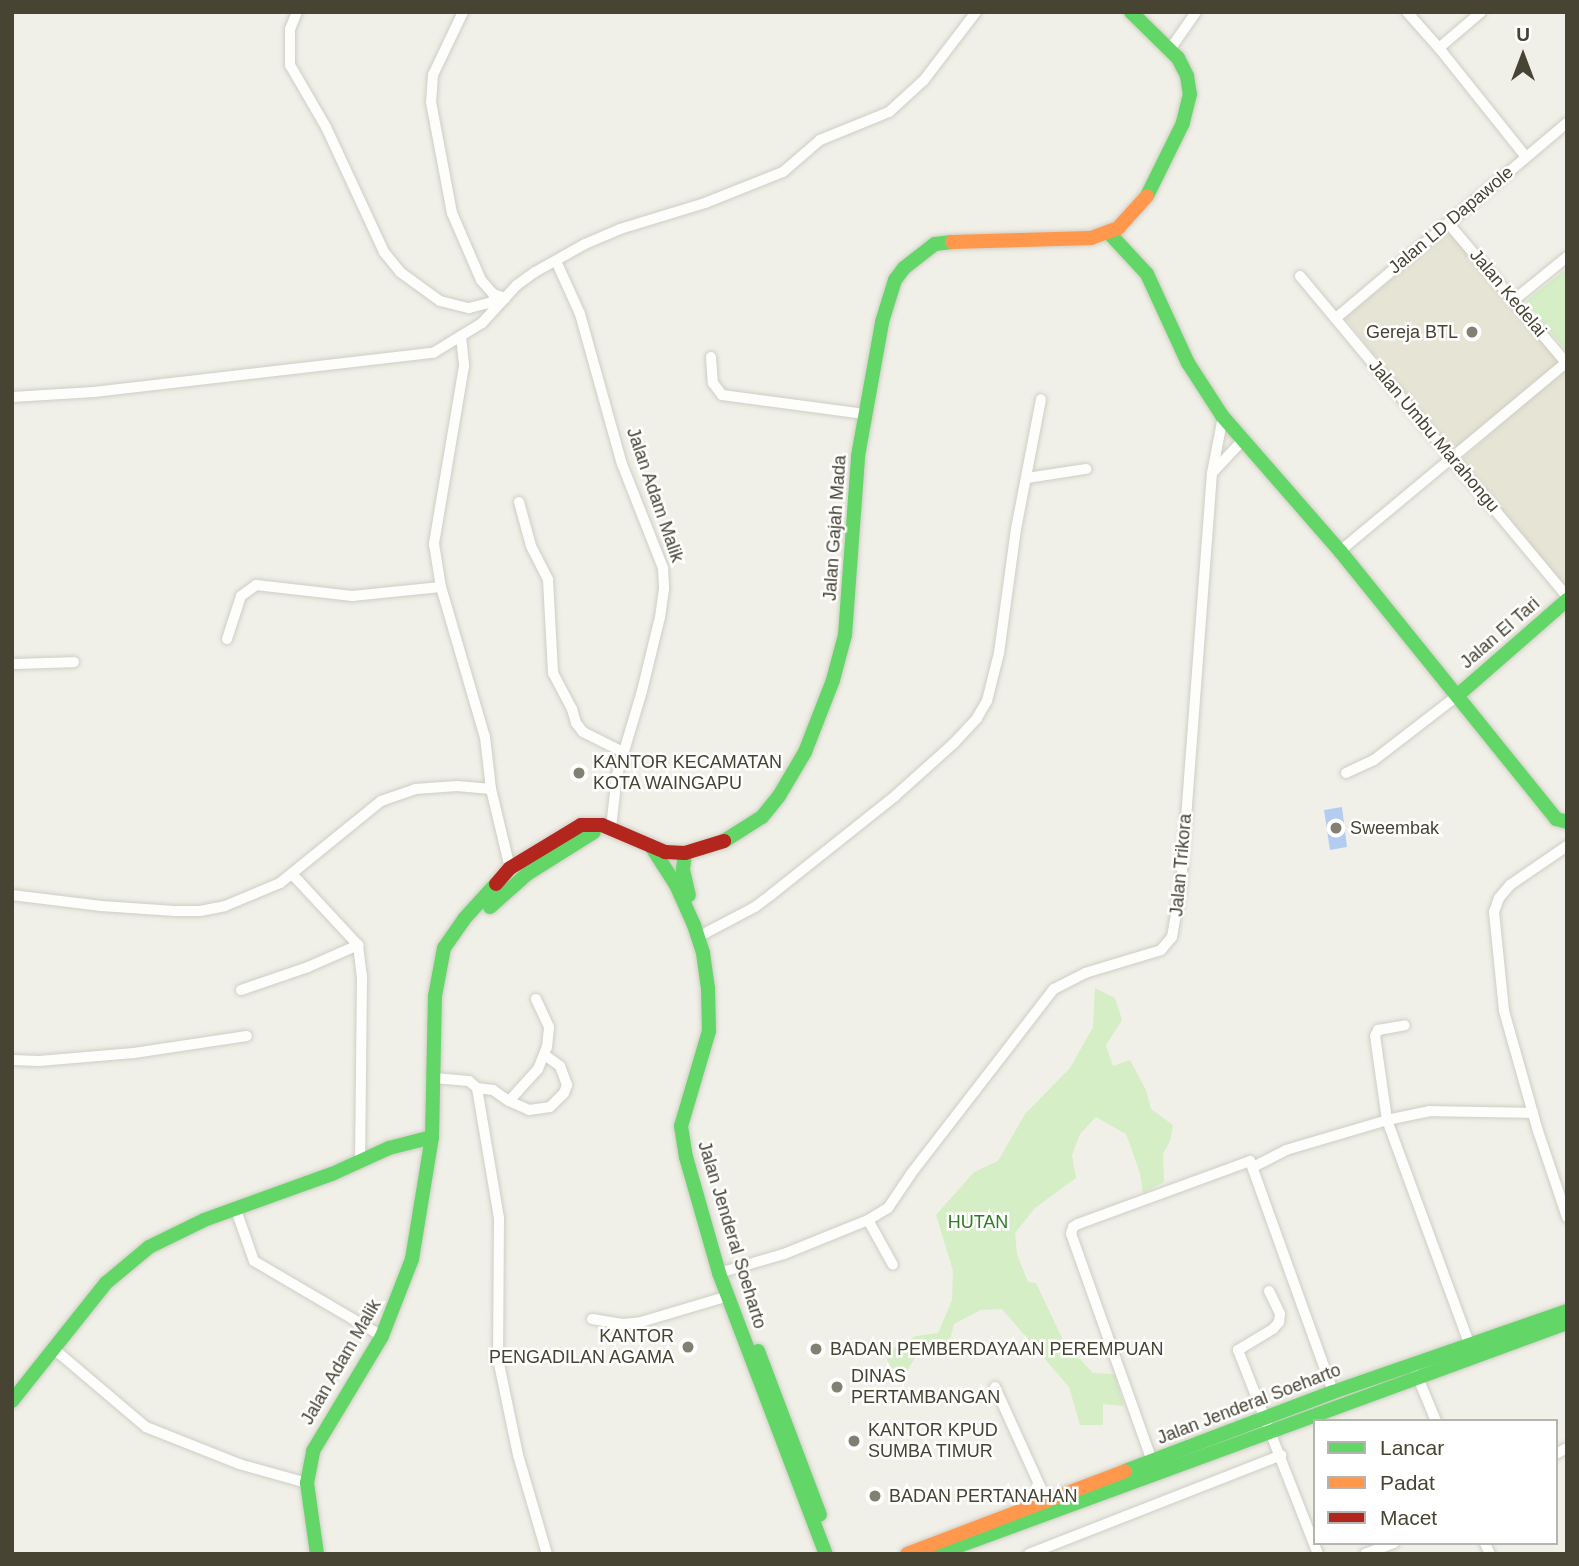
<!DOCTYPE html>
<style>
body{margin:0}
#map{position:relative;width:1579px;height:1566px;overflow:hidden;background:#f0f0e8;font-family:Arial,sans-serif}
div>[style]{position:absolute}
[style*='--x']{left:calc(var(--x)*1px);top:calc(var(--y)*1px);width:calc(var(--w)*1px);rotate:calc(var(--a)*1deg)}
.residential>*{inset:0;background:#e5e4d5}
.green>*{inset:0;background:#d5eec6}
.water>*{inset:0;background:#b5ccf2}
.roads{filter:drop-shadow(0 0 2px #cecec6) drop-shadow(0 0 2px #cecec6)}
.street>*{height:10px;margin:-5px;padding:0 5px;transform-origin:5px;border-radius:5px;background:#fdfdfc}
.fast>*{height:14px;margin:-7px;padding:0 7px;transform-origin:7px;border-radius:7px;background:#63d668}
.slow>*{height:14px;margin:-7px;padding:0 7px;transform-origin:7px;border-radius:7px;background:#ff974d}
.jam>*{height:14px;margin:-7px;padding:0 7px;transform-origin:7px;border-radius:7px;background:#b3261e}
.dots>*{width:19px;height:19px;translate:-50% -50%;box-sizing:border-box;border:4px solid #fff;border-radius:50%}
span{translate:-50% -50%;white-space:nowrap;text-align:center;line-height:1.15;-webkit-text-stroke:5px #fff;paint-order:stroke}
.street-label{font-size:18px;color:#474434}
.poi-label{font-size:18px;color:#474434}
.right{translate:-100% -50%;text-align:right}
.left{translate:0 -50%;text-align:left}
.park-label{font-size:18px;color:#307d23}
.frame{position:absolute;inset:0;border:14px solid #474434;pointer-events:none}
.legend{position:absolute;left:1313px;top:1419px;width:245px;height:126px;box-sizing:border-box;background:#fff;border:2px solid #b5b4ae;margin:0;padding:9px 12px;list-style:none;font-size:21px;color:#474434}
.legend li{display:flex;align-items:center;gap:14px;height:35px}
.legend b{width:35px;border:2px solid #b5b4ae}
.north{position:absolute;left:1488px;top:21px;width:70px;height:70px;-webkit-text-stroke:5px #fff;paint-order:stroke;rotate:0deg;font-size:19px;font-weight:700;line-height:28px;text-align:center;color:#474434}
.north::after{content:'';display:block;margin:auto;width:24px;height:32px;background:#474434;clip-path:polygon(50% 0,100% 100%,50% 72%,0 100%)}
</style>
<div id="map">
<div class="residential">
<div style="clip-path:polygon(1453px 233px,1559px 361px,1559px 365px,1453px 452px,1345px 318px,1445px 234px)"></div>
<div style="clip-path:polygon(1561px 371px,1567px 371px,1567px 590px,1462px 459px)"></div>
</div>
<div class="green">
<div style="clip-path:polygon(1567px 268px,1567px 352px,1526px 301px)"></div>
<div style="clip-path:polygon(1095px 988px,1115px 998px,1122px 1020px,1106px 1045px,1113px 1066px,1130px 1060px,1146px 1090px,1151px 1109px,1173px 1125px,1170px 1141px,1163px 1154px,1164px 1182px,1143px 1193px,1140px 1173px,1126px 1134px,1096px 1117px,1080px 1134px,1072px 1155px,1076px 1178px,1035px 1208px,1015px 1233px,1017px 1254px,1028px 1282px,1036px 1283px,1064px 1342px,1093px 1373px,1115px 1374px,1124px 1406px,1103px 1404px,1103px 1425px,1080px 1425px,1069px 1387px,1002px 1309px,981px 1310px,954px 1324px,949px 1343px,920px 1348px,908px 1370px,891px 1368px,884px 1353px,916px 1336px,938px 1333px,952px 1300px,953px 1271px,936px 1215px,974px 1172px,998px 1161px,1025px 1114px,1070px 1068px,1093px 1027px)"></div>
</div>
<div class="water">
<div style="clip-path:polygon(1342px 807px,1347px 847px,1330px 850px,1324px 810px)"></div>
</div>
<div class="roads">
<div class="street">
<div style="--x:297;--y:12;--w:18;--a:112"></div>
<div style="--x:290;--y:29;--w:36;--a:90"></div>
<div style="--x:290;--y:65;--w:72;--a:59.9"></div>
<div style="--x:326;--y:127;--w:138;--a:65.1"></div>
<div style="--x:384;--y:252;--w:26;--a:51"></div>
<div style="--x:400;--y:272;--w:49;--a:35.9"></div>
<div style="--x:440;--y:301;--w:30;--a:14"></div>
<div style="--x:469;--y:308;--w:21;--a:-14"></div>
<div style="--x:489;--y:303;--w:13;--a:-29"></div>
<div style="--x:463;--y:12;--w:70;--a:115.5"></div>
<div style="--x:433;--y:75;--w:27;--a:94"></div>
<div style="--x:431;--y:102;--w:113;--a:79.3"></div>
<div style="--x:452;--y:213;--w:73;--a:66.6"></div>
<div style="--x:481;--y:280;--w:18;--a:49"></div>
<div style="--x:493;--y:294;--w:13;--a:18"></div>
<div style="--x:1407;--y:12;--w:48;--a:48.4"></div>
<div style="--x:1439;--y:48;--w:139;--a:51.4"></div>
<div style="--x:1171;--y:48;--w:44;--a:-55.2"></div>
<div style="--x:1439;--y:48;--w:55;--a:-40.6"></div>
<div style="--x:1448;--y:223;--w:185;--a:49.8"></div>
<div style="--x:556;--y:261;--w:58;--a:65.6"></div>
<div style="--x:580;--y:314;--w:156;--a:74.4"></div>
<div style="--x:622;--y:464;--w:112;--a:68.5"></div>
<div style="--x:663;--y:568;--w:21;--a:87"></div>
<div style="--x:664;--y:589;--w:28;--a:98"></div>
<div style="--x:660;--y:617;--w:76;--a:103.7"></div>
<div style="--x:642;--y:691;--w:88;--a:106.6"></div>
<div style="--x:617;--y:775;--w:53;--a:96.5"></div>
<div style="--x:1300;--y:276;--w:417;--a:50.2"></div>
<div style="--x:1514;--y:300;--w:68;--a:-39.1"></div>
<div style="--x:1336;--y:318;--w:302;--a:-40.2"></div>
<div style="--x:461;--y:336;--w:30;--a:84"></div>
<div style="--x:464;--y:366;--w:181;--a:99.6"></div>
<div style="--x:434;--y:544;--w:44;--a:80.8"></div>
<div style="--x:441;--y:587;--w:156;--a:73.7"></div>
<div style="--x:485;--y:737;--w:52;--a:83.4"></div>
<div style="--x:491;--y:789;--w:81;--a:76.5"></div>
<div style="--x:711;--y:357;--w:26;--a:86"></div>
<div style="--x:713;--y:383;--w:15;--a:53"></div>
<div style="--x:722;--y:395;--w:144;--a:7.6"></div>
<div style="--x:12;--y:397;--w:82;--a:-3.5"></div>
<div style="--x:94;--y:392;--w:341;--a:-6.6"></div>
<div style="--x:433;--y:353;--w:57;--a:-31.5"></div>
<div style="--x:482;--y:323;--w:52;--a:-47.4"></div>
<div style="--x:517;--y:285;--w:22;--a:-36"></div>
<div style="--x:535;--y:272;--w:57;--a:-29.2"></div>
<div style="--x:585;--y:244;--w:38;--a:-23"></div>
<div style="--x:620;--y:229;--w:89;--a:-17"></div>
<div style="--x:705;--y:203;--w:84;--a:-21.7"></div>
<div style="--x:783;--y:172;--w:49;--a:-40.9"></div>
<div style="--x:820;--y:140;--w:74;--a:-22.1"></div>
<div style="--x:889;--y:112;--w:47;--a:-42.4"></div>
<div style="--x:924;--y:80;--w:86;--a:-52.6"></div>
<div style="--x:1212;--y:473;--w:45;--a:-46.8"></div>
<div style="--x:1027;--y:478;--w:60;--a:-8.7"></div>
<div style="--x:519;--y:502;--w:46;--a:74.7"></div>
<div style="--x:531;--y:546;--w:38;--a:63"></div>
<div style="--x:548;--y:580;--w:93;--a:86.9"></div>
<div style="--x:553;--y:673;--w:41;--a:62.2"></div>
<div style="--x:572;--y:709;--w:15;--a:74"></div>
<div style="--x:576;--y:723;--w:11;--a:52"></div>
<div style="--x:583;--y:732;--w:45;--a:26.6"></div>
<div style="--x:1340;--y:551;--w:294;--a:-39.8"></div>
<div style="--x:227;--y:639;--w:45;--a:-72"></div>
<div style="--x:241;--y:596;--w:19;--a:-36"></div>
<div style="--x:256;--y:585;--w:97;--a:6.5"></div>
<div style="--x:352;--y:596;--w:89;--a:-5.8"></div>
<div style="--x:12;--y:664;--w:62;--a:-1.8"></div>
<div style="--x:1346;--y:773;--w:31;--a:-25"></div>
<div style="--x:1374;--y:760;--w:106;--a:-37.7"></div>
<div style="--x:1567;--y:846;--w:69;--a:145.6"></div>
<div style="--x:1510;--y:885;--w:17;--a:130"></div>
<div style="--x:1499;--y:898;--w:15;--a:110"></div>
<div style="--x:1494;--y:912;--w:100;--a:84.2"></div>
<div style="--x:1504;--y:1011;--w:125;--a:74.2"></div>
<div style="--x:1538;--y:1131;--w:91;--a:71.4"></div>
<div style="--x:293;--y:875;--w:96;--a:47.1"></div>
<div style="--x:358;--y:945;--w:31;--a:83"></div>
<div style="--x:362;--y:976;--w:185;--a:90.6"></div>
<div style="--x:12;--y:895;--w:90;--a:7"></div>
<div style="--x:101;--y:906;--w:74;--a:3.9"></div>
<div style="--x:175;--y:911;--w:25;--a:0"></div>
<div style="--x:200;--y:911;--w:25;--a:-11"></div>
<div style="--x:225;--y:906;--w:60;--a:-22.7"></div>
<div style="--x:280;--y:883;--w:130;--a:-39.1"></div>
<div style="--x:381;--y:801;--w:36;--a:-19"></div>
<div style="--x:415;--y:789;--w:42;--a:-4.1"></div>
<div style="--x:457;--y:786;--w:34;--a:5"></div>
<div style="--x:698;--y:937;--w:64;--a:-27.8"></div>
<div style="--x:755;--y:907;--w:21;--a:-37"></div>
<div style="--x:772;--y:894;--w:157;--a:-38.5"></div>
<div style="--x:895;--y:796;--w:79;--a:-41.9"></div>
<div style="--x:954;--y:743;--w:34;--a:-47"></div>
<div style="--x:977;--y:718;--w:20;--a:-60"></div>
<div style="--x:987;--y:701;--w:49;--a:-76"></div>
<div style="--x:999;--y:653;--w:125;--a:-82.2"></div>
<div style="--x:1016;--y:529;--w:132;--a:-79.1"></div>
<div style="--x:241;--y:990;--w:71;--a:-18.9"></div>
<div style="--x:308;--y:967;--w:55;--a:-23.7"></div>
<div style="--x:12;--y:1060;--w:27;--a:2"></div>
<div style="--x:39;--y:1061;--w:95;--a:-4.8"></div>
<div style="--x:134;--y:1053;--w:114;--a:-8.6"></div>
<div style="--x:434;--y:1078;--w:35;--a:5"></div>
<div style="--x:469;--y:1081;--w:11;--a:41"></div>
<div style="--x:477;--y:1088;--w:132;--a:80.4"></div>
<div style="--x:499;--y:1218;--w:141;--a:90.4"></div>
<div style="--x:498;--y:1359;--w:98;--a:78.2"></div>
<div style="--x:518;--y:1455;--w:103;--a:73.7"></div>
<div style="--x:477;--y:1088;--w:16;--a:7"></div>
<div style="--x:493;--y:1090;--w:19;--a:35"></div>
<div style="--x:509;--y:1101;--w:22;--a:24"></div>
<div style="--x:529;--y:1110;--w:21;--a:-8"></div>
<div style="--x:550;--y:1107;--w:20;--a:-45"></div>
<div style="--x:564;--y:1093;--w:9;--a:-69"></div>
<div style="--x:567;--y:1085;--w:20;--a:-110"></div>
<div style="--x:560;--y:1066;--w:19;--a:-144"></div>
<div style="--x:509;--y:1101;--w:43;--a:-47.8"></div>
<div style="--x:538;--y:1069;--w:24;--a:-68"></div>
<div style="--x:547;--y:1047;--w:20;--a:-84"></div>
<div style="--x:549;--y:1027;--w:31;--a:-115"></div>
<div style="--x:1253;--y:1167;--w:37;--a:-27"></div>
<div style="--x:1286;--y:1150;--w:105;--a:-16.5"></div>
<div style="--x:1387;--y:1120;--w:85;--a:-98.1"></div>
<div style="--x:1375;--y:1036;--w:7;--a:-63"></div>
<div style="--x:1378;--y:1030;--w:27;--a:-10"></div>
<div style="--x:236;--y:1210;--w:54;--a:70.6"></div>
<div style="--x:254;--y:1261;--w:148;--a:30.4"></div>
<div style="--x:868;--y:1220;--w:51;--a:60.9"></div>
<div style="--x:719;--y:1273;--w:68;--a:-16.3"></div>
<div style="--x:784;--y:1254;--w:91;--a:-22"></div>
<div style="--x:868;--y:1220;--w:23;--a:-31"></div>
<div style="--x:888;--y:1208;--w:40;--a:-56"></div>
<div style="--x:910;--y:1175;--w:235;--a:-52.3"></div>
<div style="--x:1054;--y:989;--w:35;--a:-27"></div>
<div style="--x:1085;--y:973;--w:79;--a:-16.8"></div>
<div style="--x:1161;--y:950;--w:17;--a:-50"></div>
<div style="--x:1172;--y:937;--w:53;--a:-80.2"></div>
<div style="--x:1181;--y:885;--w:413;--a:-85.7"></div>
<div style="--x:1212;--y:473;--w:57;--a:-78.9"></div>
<div style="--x:1269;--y:1291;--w:25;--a:64"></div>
<div style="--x:1280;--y:1314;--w:8;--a:97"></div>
<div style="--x:1279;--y:1322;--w:9;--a:131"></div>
<div style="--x:1273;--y:1329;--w:41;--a:149"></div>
<div style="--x:1238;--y:1350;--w:219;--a:68.6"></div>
<div style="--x:592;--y:1319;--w:31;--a:9"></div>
<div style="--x:623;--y:1324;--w:18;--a:-6"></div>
<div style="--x:641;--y:1322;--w:91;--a:-16.6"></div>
<div style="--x:1469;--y:1343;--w:238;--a:-110.2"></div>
<div style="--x:1387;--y:1120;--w:44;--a:-11.8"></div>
<div style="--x:1430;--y:1111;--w:103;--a:1.1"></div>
<div style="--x:54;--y:1349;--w:121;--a:40.3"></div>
<div style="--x:146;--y:1427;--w:100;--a:21.7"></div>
<div style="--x:239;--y:1464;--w:71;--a:15.6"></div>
<div style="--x:1416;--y:1373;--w:52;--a:67.4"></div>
<div style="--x:995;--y:1387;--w:128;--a:65.6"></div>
<div style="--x:1556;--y:1454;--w:13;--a:-29"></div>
<div style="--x:1152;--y:1461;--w:241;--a:-109.6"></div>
<div style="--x:1071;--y:1234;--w:7;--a:-74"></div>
<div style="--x:1073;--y:1227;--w:6;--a:-31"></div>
<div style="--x:1078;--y:1224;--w:183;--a:-20.1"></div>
<div style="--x:1250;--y:1161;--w:245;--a:70.2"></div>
<div style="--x:1485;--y:1543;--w:12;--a:66"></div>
<div style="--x:1029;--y:1554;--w:271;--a:-21.4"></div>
<div style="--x:1365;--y:1554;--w:31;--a:-21"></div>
</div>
<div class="fast">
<div style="--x:1131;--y:12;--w:66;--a:44.4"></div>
<div style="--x:1178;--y:58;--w:20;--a:63"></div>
<div style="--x:1187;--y:76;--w:18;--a:81"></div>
<div style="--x:1190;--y:94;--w:30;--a:104"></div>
<div style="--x:1183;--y:123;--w:81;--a:116.3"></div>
<div style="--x:1109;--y:233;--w:56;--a:47.2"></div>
<div style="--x:1147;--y:274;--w:98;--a:65.3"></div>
<div style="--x:1188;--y:363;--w:64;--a:57.1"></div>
<div style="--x:1223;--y:417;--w:178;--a:48.9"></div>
<div style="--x:1340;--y:551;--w:344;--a:51.1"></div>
<div style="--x:1556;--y:819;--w:11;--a:15"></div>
<div style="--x:1458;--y:695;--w:145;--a:-41.1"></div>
<div style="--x:724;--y:841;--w:45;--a:-32.3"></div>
<div style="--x:762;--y:817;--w:27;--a:-51"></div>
<div style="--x:779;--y:796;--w:51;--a:-59.4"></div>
<div style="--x:805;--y:752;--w:77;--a:-68.7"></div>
<div style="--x:833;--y:680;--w:47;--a:-75.1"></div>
<div style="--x:845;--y:635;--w:179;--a:-85.8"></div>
<div style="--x:858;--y:456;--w:136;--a:-79.8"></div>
<div style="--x:882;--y:322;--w:44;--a:-72.8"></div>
<div style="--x:895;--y:280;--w:15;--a:-53"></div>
<div style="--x:904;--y:268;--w:39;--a:-38"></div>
<div style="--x:935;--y:244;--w:17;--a:-7"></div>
<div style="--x:651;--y:846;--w:46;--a:57.3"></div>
<div style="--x:676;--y:885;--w:44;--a:65.8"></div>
<div style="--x:694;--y:925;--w:29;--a:72"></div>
<div style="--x:703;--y:953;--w:35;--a:82"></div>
<div style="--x:708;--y:988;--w:43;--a:88.7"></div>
<div style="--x:709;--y:1031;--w:99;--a:106.4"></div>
<div style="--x:681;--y:1126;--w:31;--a:81"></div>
<div style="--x:686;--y:1157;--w:121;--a:74.1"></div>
<div style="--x:719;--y:1273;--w:301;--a:69.2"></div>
<div style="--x:685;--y:853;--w:17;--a:97"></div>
<div style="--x:683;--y:870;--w:26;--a:77"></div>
<div style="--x:490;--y:907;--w:50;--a:-41.7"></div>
<div style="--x:527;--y:874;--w:79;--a:-32.1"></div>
<div style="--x:758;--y:1351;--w:175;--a:69.3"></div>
<div style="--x:12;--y:1401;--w:151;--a:-51.5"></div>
<div style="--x:106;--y:1283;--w:56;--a:-39.9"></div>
<div style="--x:149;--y:1247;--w:61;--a:-26.1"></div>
<div style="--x:204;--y:1220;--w:136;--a:-19.8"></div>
<div style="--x:332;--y:1174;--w:63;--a:-24.5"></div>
<div style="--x:389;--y:1148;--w:44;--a:-14.3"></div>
<div style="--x:1125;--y:1471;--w:222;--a:-20.8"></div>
<div style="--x:1333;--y:1392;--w:248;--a:-19.1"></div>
<div style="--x:317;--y:1554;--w:72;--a:-98"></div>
<div style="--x:307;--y:1483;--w:33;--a:-79"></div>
<div style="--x:313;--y:1451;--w:134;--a:-59"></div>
<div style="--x:382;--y:1336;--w:83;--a:-68.7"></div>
<div style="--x:412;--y:1259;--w:124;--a:-80.7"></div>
<div style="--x:432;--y:1137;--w:141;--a:-88.8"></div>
<div style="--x:435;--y:996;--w:49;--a:-79.4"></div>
<div style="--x:444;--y:948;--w:35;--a:-55"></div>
<div style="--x:464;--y:919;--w:47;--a:-47.6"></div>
<div style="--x:937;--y:1554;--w:671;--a:-20.14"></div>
</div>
<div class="slow">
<div style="--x:952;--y:242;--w:139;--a:-1.6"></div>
<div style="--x:1091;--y:238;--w:29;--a:-20"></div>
<div style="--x:1118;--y:228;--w:43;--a:-47.8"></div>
<div style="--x:907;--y:1554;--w:233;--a:-20.8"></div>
</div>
<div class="jam">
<div style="--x:496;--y:884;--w:21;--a:-49"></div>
<div style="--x:510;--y:868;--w:83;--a:-31.2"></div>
<div style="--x:581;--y:825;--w:21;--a:0"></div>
<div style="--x:602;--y:825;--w:69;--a:23.2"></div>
<div style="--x:665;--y:852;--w:20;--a:3"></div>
<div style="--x:685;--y:853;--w:41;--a:-17.1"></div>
</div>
</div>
<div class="dots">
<div style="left:1472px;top:332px;background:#828073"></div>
<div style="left:579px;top:773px;background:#828073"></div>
<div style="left:1336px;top:828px;background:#828073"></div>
<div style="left:688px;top:1347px;background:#828073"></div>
<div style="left:816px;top:1349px;background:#828073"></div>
<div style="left:837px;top:1387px;background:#828073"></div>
<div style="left:854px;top:1441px;background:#828073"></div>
<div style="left:875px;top:1496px;background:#828073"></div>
</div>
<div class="street-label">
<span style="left:1451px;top:220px;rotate:-40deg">Jalan LD Dapawole</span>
<span style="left:1508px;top:293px;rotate:50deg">Jalan Kedelai</span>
<span style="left:1434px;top:436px;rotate:50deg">Jalan Umbu Marahongu</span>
<span style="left:655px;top:495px;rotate:71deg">Jalan Adam Malik</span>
<span style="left:835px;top:528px;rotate:-86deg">Jalan Gajah Mada</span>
<span style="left:1500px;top:633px;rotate:-41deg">Jalan El Tari</span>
<span style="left:1181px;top:865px;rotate:-85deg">Jalan Trikora</span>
<span style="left:732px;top:1235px;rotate:73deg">Jalan Jenderal Soeharto</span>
<span style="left:341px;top:1362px;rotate:-60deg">Jalan Adam Malik</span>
<span style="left:1249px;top:1404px;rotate:-21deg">Jalan Jenderal Soeharto</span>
</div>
<div class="poi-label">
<span class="right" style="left:1458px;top:332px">Gereja BTL</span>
<span class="left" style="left:593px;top:773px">KANTOR KECAMATAN<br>KOTA WAINGAPU</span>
<span class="left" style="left:1350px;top:828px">Sweembak</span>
<span class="right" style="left:674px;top:1347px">KANTOR<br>PENGADILAN AGAMA</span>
<span class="left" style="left:830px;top:1349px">BADAN PEMBERDAYAAN PEREMPUAN</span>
<span class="left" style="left:851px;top:1387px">DINAS<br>PERTAMBANGAN</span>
<span class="left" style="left:868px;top:1441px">KANTOR KPUD<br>SUMBA TIMUR</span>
<span class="left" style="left:889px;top:1496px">BADAN PERTANAHAN</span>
</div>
<div class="park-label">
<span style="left:978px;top:1222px">HUTAN</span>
</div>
<div class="frame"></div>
<ul class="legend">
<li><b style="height:9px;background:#63d668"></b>Lancar</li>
<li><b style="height:9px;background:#ff974d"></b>Padat</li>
<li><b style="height:9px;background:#b3261e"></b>Macet</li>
</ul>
<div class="north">U</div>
</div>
